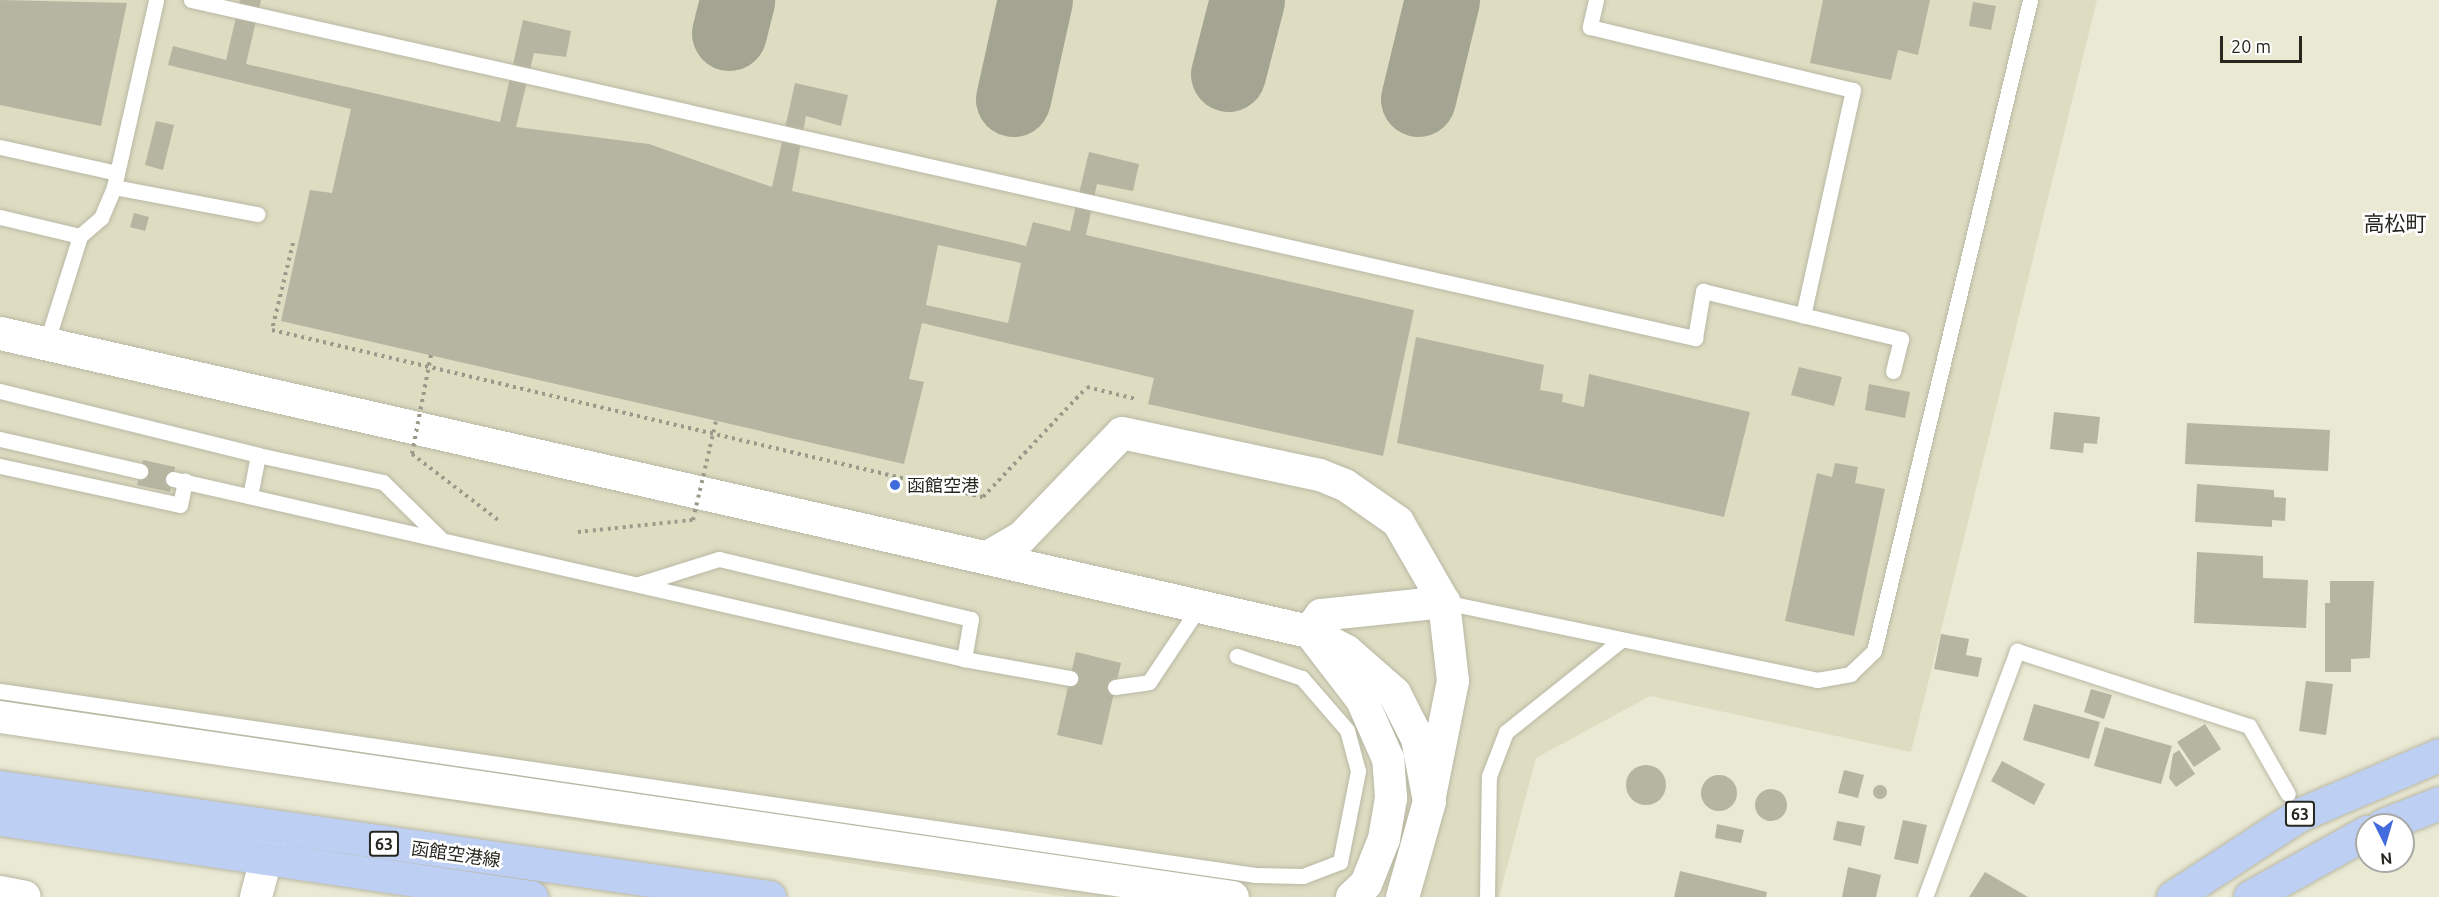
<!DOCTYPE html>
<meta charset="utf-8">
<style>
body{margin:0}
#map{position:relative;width:2439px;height:897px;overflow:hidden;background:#eae9d4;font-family:Ubuntu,"Noto Sans JP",sans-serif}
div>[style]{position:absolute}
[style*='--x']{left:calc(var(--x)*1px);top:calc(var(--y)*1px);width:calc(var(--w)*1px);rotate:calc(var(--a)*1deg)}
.built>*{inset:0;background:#deddc2}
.taxiway>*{height:75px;margin:-37.5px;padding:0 37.5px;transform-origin:37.5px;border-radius:37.5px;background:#a4a493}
.building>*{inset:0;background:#b5b5a1}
.round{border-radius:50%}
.path>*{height:4px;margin-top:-2px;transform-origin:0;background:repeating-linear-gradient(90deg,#9a9a8a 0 3px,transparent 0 7.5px)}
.roads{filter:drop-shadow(0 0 2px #b9b8a4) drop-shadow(0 0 2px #b9b8a4)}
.service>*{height:15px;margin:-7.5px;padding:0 7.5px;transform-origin:7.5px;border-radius:7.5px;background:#fff}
.minor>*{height:32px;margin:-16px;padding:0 16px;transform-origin:16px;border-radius:16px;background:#fff}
.tertiary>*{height:33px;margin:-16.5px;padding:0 16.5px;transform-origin:16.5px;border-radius:16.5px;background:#fff}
.primary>*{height:33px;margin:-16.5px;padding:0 16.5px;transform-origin:16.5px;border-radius:16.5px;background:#becff4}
.path-bridge>*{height:4px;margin-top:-2px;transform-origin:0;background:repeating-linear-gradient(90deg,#9a9a8a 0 3px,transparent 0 7.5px)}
.dots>*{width:16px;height:16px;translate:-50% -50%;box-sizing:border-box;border:3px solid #fff;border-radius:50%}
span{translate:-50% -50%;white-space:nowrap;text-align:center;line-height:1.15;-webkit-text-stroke:5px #fff;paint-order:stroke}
.shield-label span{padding:2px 4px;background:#fff;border:2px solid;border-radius:4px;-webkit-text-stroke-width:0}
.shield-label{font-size:16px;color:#27271f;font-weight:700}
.poi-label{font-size:18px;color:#27271f}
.left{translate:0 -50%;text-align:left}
.street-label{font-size:18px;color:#27271f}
.quarter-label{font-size:21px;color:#27271f}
.north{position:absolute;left:2355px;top:813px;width:60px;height:60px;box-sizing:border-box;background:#fff;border:2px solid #a9a9a5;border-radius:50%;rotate:175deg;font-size:16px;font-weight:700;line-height:24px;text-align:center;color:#27271f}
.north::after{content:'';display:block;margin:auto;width:21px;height:27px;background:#426cde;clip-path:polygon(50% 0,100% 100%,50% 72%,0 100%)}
.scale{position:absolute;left:2220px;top:36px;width:82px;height:27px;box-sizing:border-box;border:3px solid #27271f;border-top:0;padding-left:8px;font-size:18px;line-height:21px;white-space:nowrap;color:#27271f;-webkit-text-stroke:4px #fff;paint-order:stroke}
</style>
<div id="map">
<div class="built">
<div style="clip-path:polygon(0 0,2097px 0,1911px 752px,1650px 696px,1536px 758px,1499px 897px,1066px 897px,0 731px)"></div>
</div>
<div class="taxiway">
<div style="--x:729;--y:33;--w:34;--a:-76"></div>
<div style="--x:1228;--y:74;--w:76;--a:-75.6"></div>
<div style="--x:1013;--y:99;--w:101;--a:-77.5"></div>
<div style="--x:1418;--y:99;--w:102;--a:-76.4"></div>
</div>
<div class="building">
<div style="clip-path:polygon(0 0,127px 3px,101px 126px,0 105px)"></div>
<div style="clip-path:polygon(evenodd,240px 0,261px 0,246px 64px,500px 122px,523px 20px,571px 31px,566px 57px,534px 53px,516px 127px,649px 144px,772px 187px,795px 83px,848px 95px,841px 126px,806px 116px,792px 191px,1026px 246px,1033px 222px,1070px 231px,1089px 152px,1139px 164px,1133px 191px,1097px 184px,1086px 235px,1414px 310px,1383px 456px,1148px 404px,1154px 378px,922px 323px,909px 379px,924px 382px,904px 464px,281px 321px,310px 190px,332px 193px,351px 109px,168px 65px,173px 46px,226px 60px,240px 0,938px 245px,1021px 263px,1008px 323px,926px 305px,938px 245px)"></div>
<div style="clip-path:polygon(1823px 0,1930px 0,1918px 55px,1898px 50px,1891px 80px,1810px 63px)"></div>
<div style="clip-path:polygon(1973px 2px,1996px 6px,1991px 30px,1969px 26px)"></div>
<div style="clip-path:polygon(156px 121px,174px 125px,163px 170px,145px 165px)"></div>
<div style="clip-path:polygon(134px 213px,149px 217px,145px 231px,130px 227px)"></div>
<div style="clip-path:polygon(1416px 337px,1544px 365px,1540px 390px,1563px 394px,1562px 402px,1584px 407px,1589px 374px,1750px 412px,1724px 517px,1397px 443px)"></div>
<div style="clip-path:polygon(1799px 367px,1842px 377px,1834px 406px,1791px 395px)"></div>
<div style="clip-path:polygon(1869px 384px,1910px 392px,1905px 418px,1865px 410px)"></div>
<div style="clip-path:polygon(2054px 412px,2100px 417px,2097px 444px,2084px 443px,2083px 453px,2050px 449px)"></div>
<div style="clip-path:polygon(2187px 423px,2330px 430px,2328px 471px,2185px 464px)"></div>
<div style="clip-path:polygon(143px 460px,175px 467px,170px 492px,137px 485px)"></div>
<div style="clip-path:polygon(1835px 463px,1858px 467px,1855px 483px,1885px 489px,1854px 636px,1785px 621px,1817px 473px,1832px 477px)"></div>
<div style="clip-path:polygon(2197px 484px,2274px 490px,2274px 497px,2286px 498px,2285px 521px,2272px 520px,2272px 527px,2195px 522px)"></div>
<div style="clip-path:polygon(2197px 552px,2263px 556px,2263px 578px,2308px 580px,2306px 628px,2194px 623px)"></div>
<div style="clip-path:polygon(2330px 581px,2374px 581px,2370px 658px,2351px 659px,2351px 672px,2325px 672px,2325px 603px,2330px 603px)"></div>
<div style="clip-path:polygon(1941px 634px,1969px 639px,1966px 655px,1982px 658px,1978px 677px,1934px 669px)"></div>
<div style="clip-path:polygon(1076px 652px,1121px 663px,1102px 745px,1057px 735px)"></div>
<div style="clip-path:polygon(2306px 681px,2333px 684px,2326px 735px,2299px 731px)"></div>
<div style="clip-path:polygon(2091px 689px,2112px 695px,2104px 719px,2084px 712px)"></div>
<div style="clip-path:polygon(2034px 704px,2100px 722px,2089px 759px,2023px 740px)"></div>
<div style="clip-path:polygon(2205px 724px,2221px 749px,2194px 767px,2177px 742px)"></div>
<div style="clip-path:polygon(2105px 727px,2172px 746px,2161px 784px,2094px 766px)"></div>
<div style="clip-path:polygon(2179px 750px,2195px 774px,2176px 787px,2169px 778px,2173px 754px)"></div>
<div style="clip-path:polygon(2002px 761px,2045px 784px,2034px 805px,1991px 781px)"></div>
<div class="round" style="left:1626px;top:765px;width:40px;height:40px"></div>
<div style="clip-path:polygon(1844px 770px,1864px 775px,1858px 798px,1838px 793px)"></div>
<div class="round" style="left:1701px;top:775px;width:36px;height:36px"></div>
<div class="round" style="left:1873px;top:785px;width:14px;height:14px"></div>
<div class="round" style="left:1755px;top:789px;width:32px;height:32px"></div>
<div style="clip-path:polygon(1903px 820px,1927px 825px,1918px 864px,1894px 859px)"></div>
<div style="clip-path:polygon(1837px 821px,1865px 826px,1861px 846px,1833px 840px)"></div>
<div style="clip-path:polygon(1717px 824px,1744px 830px,1741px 843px,1715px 838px)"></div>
<div style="clip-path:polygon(1848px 867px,1881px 875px,1876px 897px,1842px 897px)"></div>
<div style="clip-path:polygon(1680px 871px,1767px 892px,1766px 897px,1674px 897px)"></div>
<div style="clip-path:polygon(1985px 872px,2028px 897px,1969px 897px)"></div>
</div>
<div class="path">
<div style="--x:293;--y:243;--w:89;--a:103.6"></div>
<div style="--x:272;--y:330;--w:730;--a:13.22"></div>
<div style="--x:983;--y:497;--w:151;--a:-46.6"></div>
<div style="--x:1087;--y:387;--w:50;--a:13.8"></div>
</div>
<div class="roads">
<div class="service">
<div style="--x:191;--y:0;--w:1542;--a:12.67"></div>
<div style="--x:1695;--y:338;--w:48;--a:-80.3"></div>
<div style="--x:1703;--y:291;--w:204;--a:13.6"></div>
<div style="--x:1901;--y:339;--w:33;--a:104"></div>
<div style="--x:1596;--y:0;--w:28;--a:103"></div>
<div style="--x:1590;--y:27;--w:270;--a:13.5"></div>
<div style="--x:1853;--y:90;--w:231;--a:102.5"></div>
<div style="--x:0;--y:147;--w:120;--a:12.5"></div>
<div style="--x:114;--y:187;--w:192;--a:-77.3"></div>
<div style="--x:0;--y:217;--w:82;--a:13.4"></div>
<div style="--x:80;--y:236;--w:110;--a:107.4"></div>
<div style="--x:80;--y:236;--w:28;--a:-41"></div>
<div style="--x:101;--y:218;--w:34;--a:-67"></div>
<div style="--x:114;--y:187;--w:146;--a:10.7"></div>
<div style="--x:0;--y:391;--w:266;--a:13.9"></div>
<div style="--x:258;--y:455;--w:42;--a:101"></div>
<div style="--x:0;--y:439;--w:144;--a:12.9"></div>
<div style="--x:258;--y:455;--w:128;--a:12.2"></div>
<div style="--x:383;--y:482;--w:80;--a:44.5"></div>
<div style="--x:0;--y:466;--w:184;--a:12.2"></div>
<div style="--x:180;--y:505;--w:25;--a:-78"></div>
<div style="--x:173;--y:479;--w:811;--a:12.82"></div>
<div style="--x:964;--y:659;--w:108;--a:10.2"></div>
<div style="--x:639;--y:584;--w:84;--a:-17.4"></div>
<div style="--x:719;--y:559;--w:259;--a:13.4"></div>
<div style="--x:971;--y:619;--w:41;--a:99.9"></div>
<div style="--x:1444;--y:602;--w:381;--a:11.8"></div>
<div style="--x:1817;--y:680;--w:34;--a:-10"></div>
<div style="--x:1850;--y:674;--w:33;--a:-44"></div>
<div style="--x:1874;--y:651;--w:669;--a:-76.52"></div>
<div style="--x:1115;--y:687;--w:34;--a:-8"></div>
<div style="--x:1149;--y:682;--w:90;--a:-56.3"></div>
<div style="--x:0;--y:691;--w:1268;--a:8.34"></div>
<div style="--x:1255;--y:875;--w:48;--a:1.2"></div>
<div style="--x:1303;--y:876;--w:40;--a:-21"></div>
<div style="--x:1340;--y:862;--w:93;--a:-78.8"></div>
<div style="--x:1358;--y:771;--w:42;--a:-105"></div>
<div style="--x:1347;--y:730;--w:69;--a:-130.9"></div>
<div style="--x:1302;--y:678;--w:69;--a:-161.3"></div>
<div style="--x:1487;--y:897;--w:121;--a:-89.1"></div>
<div style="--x:1489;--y:776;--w:47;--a:-68.9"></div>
<div style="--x:1506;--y:732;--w:146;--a:-38.6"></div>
<div style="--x:1925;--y:897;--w:263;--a:-69.5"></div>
<div style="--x:2017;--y:651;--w:244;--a:17.9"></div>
<div style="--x:2249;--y:726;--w:78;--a:60.2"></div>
</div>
<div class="minor">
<div style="--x:989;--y:556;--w:38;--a:-30"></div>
<div style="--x:1022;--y:537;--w:144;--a:-46.1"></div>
<div style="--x:1122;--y:433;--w:202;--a:12"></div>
<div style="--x:1320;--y:475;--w:27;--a:22"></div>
<div style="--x:1345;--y:485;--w:65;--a:34.9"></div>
<div style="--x:1398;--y:522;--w:92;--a:60.1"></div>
<div style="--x:1444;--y:602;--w:80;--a:83.5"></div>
<div style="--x:1453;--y:681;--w:122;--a:101.3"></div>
<div style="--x:0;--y:717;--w:1246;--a:8.31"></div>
<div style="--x:0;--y:892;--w:25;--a:11"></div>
<div style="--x:256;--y:897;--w:67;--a:-75.3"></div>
<div style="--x:1352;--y:897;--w:19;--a:-43"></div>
<div style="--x:1366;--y:884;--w:48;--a:-68.2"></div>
<div style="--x:1384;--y:839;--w:42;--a:-80.3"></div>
<div style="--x:1391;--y:798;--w:39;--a:-94"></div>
<div style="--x:1388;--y:759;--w:64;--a:-113.8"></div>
<div style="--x:1362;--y:700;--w:87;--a:-127.5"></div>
<div style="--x:1309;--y:631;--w:20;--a:-53"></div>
<div style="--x:1321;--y:615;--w:124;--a:-6"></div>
</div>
<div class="tertiary">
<div style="--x:0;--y:333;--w:1342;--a:12.83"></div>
<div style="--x:1309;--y:631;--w:42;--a:28.4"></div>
<div style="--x:1346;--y:651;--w:64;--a:41.2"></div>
<div style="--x:1394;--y:693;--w:51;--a:62.9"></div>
<div style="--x:1417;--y:738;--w:64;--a:79.2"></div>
<div style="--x:1429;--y:801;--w:100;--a:105.7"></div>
</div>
<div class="primary">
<div style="--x:0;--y:787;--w:777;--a:8.14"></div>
<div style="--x:0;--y:819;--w:537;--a:8.36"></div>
<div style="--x:2383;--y:825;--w:60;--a:-21.4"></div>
<div style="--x:2173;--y:897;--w:150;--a:-33.1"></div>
<div style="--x:2299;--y:815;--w:152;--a:-23.2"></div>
<div style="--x:2250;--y:897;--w:134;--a:-29.1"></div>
</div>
</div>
<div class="path-bridge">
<div style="--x:431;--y:355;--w:101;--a:100.9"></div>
<div style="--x:412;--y:454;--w:108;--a:37.5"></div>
<div style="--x:578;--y:532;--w:116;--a:-6"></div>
<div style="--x:693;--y:520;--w:102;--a:-76.9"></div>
</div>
<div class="dots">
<div style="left:895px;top:485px;background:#426cde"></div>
</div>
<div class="shield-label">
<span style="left:2300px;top:814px">63</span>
<span style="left:384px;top:844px">63</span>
</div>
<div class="poi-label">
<span class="left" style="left:907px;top:485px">函館空港</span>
</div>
<div class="street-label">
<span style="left:456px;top:854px;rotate:8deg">函館空港線</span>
</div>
<div class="quarter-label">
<span style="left:2395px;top:223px">高松町</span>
</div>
<div class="north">N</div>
<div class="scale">20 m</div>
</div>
